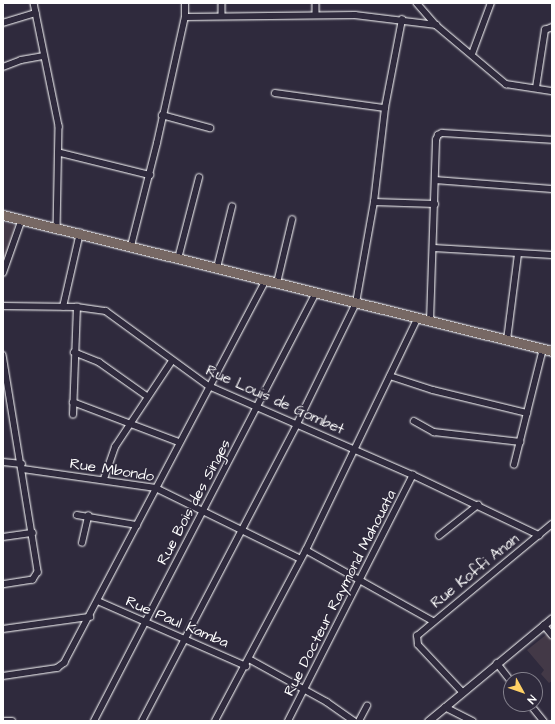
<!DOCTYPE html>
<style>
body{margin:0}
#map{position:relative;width:555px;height:724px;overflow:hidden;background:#2f2a3d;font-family:"Architects Daughter",sans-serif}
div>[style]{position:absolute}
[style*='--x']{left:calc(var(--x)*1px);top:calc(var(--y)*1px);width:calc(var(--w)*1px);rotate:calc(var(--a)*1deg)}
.built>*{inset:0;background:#433947}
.roads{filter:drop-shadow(0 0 1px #fff) drop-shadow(0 0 1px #fff)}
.minor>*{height:5.5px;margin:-2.75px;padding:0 2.75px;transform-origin:2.75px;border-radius:2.75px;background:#2f2a3d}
.tertiary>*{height:7px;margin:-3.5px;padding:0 3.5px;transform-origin:3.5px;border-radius:3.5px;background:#2f2a3d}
.trunk>*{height:9px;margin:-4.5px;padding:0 4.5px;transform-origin:4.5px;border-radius:4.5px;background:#776864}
span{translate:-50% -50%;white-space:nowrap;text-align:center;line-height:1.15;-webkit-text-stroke:3px #2f2a3d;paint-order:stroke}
.street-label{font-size:15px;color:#fff}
.frame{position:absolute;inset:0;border:4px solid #fff;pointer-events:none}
.north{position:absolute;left:503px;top:672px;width:40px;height:40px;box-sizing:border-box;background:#2f2a3d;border:1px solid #827f8b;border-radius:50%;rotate:130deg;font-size:11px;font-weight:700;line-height:16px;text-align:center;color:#fff}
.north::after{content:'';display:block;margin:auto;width:14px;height:18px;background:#ffd166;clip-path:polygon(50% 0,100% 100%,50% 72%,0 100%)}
</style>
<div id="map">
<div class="built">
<div style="clip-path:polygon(3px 222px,15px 225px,5px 263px,3px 262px)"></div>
<div style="clip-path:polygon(547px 634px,552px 640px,552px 681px,549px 683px,541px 674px,544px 670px,527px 650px)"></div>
</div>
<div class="roads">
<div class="minor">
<div style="--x:34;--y:3;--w:126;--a:78.5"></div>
<div style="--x:59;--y:126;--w:102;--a:91.1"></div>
<div style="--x:222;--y:3;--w:13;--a:90"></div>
<div style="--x:316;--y:3;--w:12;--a:90"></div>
<div style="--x:417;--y:3;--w:29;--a:49"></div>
<div style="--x:436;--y:25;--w:92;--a:40.1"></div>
<div style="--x:506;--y:84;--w:47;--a:8.7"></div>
<div style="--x:185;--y:17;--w:170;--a:-0.7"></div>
<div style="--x:355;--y:15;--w:82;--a:7"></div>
<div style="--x:3;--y:23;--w:34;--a:-17"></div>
<div style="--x:472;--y:54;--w:54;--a:-69.6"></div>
<div style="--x:3;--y:67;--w:19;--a:-21"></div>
<div style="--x:21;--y:60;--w:23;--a:-10"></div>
<div style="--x:536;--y:88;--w:59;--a:-81.2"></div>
<div style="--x:545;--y:30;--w:8;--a:-23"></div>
<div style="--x:275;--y:93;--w:111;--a:7.8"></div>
<div style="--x:162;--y:115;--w:50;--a:15.2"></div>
<div style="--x:61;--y:153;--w:92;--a:13.9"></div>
<div style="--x:435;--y:180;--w:117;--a:4.4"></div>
<div style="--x:374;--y:202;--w:61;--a:1.9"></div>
<div style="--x:131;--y:246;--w:106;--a:-75.8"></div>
<div style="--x:157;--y:143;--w:129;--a:-77.5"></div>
<div style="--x:185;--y:17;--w:14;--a:-90"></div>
<div style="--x:434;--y:248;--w:118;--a:3.4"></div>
<div style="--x:178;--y:259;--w:84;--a:-75.5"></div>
<div style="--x:217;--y:268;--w:63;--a:-76.2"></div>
<div style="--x:3;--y:273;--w:57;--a:-70.6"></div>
<div style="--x:277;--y:283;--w:65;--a:-76.6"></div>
<div style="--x:3;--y:306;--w:74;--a:0.8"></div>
<div style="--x:77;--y:307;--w:29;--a:8"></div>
<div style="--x:106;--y:311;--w:127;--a:36.1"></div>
<div style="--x:209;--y:386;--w:223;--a:23.6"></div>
<div style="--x:413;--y:475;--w:140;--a:25.5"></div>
<div style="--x:63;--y:307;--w:76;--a:-77.1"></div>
<div style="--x:430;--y:322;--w:182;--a:-88.1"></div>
<div style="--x:436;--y:140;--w:5;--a:-68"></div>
<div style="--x:438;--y:135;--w:4;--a:-27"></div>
<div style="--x:442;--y:133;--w:110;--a:3.6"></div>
<div style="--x:507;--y:340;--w:87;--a:-82.7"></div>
<div style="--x:74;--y:352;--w:27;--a:22"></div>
<div style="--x:99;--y:362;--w:59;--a:35.3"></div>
<div style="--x:3;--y:355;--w:220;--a:80.8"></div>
<div style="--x:38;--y:572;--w:9;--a:122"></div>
<div style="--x:33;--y:580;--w:30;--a:171"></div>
<div style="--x:390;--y:376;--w:45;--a:18"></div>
<div style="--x:433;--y:390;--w:97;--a:13.7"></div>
<div style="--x:73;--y:402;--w:113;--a:20.7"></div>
<div style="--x:73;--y:415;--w:108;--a:-87.9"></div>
<div style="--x:414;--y:421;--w:23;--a:29"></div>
<div style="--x:434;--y:432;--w:87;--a:6.6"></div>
<div style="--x:3;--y:462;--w:19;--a:6"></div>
<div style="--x:514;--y:465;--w:120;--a:-76"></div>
<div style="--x:23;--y:469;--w:134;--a:8.1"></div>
<div style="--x:156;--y:488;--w:161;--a:26.1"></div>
<div style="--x:104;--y:479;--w:34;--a:-71"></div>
<div style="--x:115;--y:447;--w:103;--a:-56.5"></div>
<div style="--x:77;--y:515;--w:61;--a:9.5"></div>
<div style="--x:439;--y:536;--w:50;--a:-38.5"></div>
<div style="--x:3;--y:537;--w:30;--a:-8"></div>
<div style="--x:82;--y:543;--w:28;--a:-77"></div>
<div style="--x:306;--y:550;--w:145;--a:29.2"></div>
<div style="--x:98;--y:601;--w:162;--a:23.7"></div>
<div style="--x:544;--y:625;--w:13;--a:51"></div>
<div style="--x:3;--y:629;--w:88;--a:-7.9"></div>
<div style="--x:249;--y:659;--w:89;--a:28.9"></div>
<div style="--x:327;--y:702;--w:33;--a:35"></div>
<div style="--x:497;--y:663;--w:23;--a:52"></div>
<div style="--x:3;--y:676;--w:55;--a:-8.4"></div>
<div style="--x:57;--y:668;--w:9;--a:-36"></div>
<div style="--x:64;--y:663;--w:433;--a:-62.2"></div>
<div style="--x:462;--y:692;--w:64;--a:-133.1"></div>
<div style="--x:418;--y:645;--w:9;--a:-96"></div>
<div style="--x:417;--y:636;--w:175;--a:-39.7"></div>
<div style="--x:530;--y:704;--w:22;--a:51"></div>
<div style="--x:445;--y:707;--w:31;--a:27"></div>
<div style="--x:5;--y:721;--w:7;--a:0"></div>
<div style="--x:94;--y:721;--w:482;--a:-62.6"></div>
<div style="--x:142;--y:721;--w:335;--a:-62.4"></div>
<div style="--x:297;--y:424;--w:135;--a:-64"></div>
<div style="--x:356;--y:303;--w:103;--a:-79.9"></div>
<div style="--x:374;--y:202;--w:95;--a:-83.3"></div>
<div style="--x:385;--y:108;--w:90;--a:-79.1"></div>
<div style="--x:215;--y:721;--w:194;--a:-62"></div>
<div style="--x:306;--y:550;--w:256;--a:-64.3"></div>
<div style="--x:288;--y:721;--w:276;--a:-63.1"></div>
<div style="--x:359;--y:721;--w:17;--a:-62"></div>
</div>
<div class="tertiary">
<div style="--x:428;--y:721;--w:161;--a:-39.7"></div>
</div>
<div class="trunk">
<div style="--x:3;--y:215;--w:566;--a:13.91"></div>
</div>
</div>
<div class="street-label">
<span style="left:275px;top:400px;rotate:24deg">Rue Louis de Gombet</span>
<span style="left:112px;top:470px;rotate:9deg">Rue Mbondo</span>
<span style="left:194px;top:502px;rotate:-62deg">Rue Bois des Singes</span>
<span style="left:475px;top:571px;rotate:-39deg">Rue Koffi Anan</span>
<span style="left:340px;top:593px;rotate:-63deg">Rue Docteur Raymond Mahouata</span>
<span style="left:177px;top:622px;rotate:23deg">Rue Paul Kamba</span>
</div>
<div class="frame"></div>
<div class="north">N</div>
</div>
